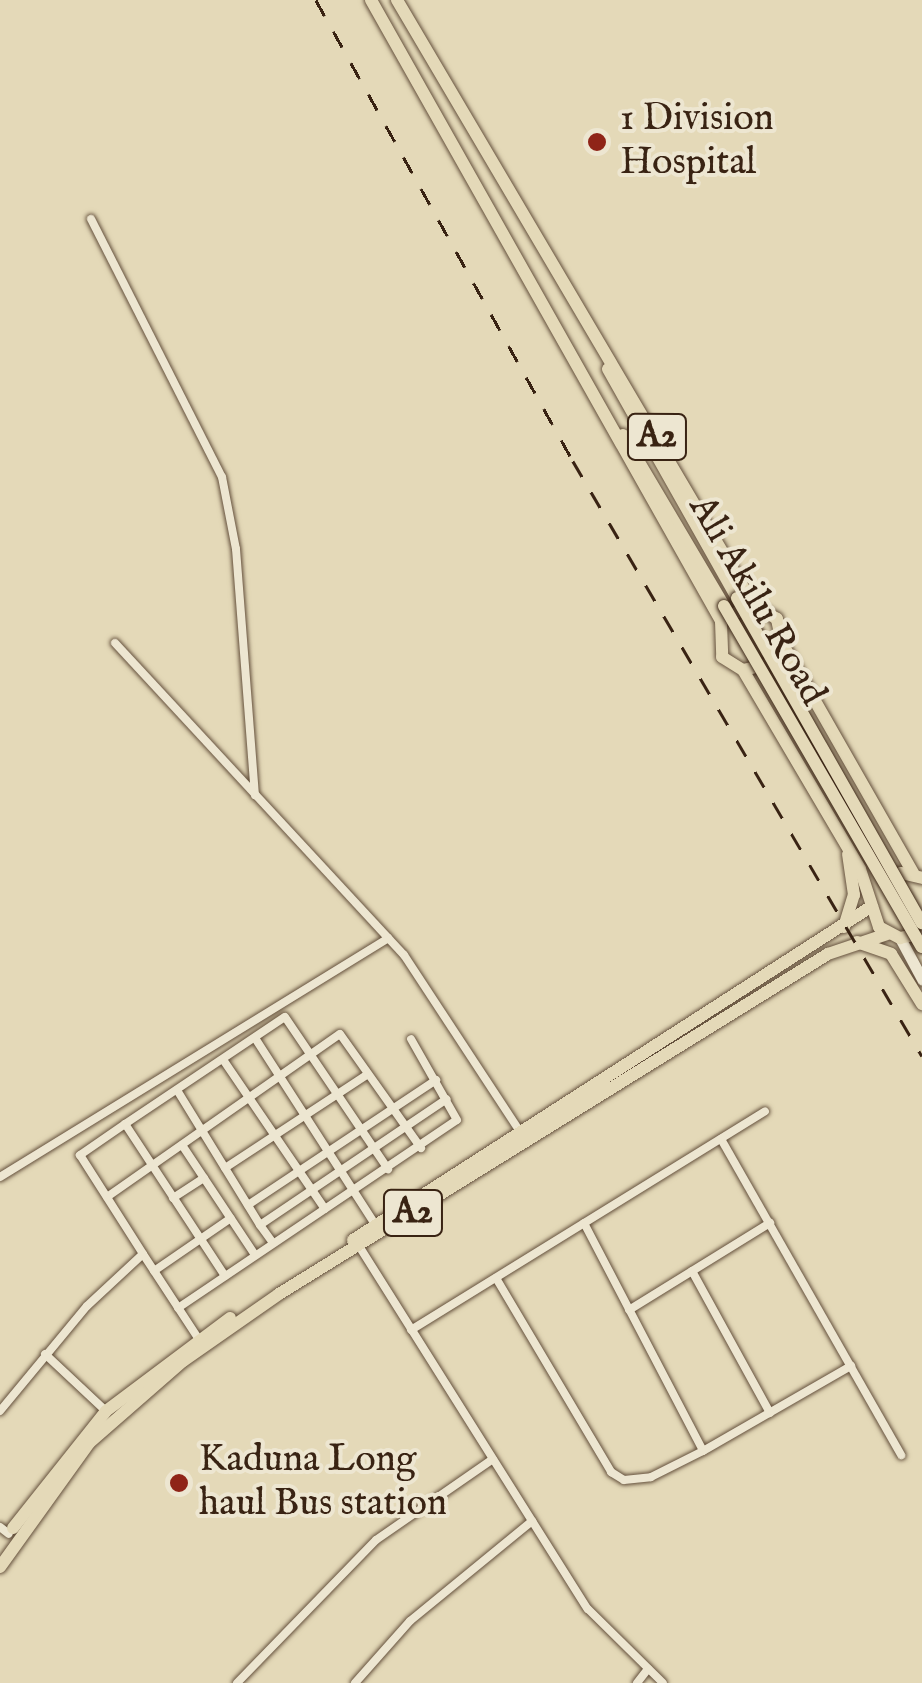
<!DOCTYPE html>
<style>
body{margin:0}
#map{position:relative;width:922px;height:1683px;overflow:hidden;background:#e4d9b8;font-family:"IM FELL English",serif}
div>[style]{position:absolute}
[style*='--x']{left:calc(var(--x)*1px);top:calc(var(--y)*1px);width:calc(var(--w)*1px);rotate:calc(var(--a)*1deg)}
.roads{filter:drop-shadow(0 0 2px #64503c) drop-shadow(0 0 2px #64503c)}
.minor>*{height:8px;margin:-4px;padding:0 4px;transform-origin:4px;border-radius:4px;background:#ede6d1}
.secondary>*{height:11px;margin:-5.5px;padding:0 5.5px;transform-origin:5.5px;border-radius:5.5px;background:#ede6d1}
.primary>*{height:12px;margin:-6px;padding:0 6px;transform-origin:6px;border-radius:6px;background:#e4d9b8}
.trunk>*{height:12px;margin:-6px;padding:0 6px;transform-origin:6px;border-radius:6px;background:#e4d9b8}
.rail>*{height:2.5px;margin-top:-1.25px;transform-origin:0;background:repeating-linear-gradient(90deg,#392313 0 18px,transparent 0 36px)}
.bridges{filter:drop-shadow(0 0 2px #392313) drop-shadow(0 0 2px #392313)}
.primary-bridge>*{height:12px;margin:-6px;padding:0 6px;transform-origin:6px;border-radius:6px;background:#e4d9b8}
.dots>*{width:28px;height:28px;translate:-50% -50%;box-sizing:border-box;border:5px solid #ede6d1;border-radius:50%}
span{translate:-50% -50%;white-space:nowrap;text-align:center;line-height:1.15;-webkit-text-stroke:8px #ede6d1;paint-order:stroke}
.shield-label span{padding:2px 8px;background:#ede6d1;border:2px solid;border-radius:8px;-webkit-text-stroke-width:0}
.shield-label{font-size:35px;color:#392313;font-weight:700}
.poi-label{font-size:38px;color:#392313}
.left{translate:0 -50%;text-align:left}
.street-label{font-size:38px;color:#392313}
</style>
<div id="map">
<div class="roads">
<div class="minor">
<div style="--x:91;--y:219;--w:289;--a:63.1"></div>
<div style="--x:222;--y:477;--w:73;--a:79"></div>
<div style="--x:236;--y:549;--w:247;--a:85.6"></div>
<div style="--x:115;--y:643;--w:425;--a:47.2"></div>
<div style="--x:404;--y:955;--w:213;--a:56.7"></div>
<div style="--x:255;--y:1038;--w:224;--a:57.2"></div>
<div style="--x:224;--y:1061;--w:179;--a:55.7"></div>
<div style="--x:177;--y:1090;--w:158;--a:58.4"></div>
<div style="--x:125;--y:1124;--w:55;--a:145.4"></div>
<div style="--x:80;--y:1155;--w:117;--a:57.5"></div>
<div style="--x:721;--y:1139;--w:364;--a:60.3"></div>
<div style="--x:182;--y:1145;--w:132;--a:56.4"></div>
<div style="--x:225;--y:1168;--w:171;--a:-33.3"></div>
<div style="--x:0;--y:1177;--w:456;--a:-31.6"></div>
<div style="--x:107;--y:1197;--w:284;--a:-35"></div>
<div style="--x:340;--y:1034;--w:140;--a:54.6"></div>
<div style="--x:173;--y:1198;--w:37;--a:-33"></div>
<div style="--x:248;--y:1205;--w:226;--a:-33.6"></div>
<div style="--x:584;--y:1223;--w:257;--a:62.4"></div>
<div style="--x:273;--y:1243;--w:22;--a:-126"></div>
<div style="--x:260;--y:1225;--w:225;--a:-34"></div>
<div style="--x:359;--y:1246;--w:429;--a:57.8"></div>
<div style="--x:588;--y:1609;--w:105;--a:44.6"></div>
<div style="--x:154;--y:1271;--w:93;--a:-34.5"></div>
<div style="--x:692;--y:1271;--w:162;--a:61.2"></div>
<div style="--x:225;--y:1276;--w:182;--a:-123.3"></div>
<div style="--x:125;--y:1124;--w:192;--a:-33.8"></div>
<div style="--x:285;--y:1017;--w:184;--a:55.9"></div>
<div style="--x:496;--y:1278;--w:226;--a:59.3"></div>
<div style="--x:611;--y:1472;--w:15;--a:32"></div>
<div style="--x:624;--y:1480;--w:27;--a:-6"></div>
<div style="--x:651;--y:1477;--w:58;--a:-26.6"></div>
<div style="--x:703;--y:1451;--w:171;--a:-29.9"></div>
<div style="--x:178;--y:1308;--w:336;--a:-34"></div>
<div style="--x:457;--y:1120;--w:93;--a:-119.6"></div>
<div style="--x:629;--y:1310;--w:166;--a:-31.7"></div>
<div style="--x:411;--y:1330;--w:416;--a:-31.7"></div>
<div style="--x:45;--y:1354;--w:83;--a:43.1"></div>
<div style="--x:0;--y:1411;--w:136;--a:-50.4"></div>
<div style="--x:87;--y:1306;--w:76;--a:-42.9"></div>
<div style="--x:143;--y:1254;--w:100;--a:56.8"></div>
<div style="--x:0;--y:1527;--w:11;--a:38"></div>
<div style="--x:237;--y:1683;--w:199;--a:-45.8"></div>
<div style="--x:376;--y:1540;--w:142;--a:-34.7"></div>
<div style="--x:355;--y:1683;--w:83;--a:-48.4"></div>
<div style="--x:410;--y:1621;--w:158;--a:-39.3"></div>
<div style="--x:637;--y:1683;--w:18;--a:-52"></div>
</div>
<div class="secondary">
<div style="--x:900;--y:938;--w:47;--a:61.8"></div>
</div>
<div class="primary">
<div style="--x:608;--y:369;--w:263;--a:60.6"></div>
<div style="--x:623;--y:435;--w:199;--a:59.4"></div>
</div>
<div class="trunk">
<div style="--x:371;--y:0;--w:713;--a:60.59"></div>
<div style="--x:397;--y:0;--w:701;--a:59.48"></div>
<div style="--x:782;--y:643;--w:265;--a:60.3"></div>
<div style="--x:743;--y:670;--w:26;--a:-13"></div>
<div style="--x:768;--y:664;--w:25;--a:-56"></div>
<div style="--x:782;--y:643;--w:25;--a:-102"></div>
<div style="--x:777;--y:619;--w:28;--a:-148"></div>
<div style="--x:753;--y:604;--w:36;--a:152"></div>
<div style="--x:721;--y:621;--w:36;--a:88"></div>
<div style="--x:722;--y:657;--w:25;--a:32"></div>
<div style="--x:743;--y:670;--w:231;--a:59.5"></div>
<div style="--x:860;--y:869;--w:61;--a:71.9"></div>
<div style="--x:879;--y:927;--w:24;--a:28"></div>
<div style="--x:900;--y:938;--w:23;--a:-13"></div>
<div style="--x:886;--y:879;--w:16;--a:-22"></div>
<div style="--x:901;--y:873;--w:22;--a:13"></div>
<div style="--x:844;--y:927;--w:34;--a:-73"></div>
<div style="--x:854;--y:895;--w:41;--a:-98.3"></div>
<div style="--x:857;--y:942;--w:36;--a:19"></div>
<div style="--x:891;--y:954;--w:59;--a:58.2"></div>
<div style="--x:353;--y:1240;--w:617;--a:-32.76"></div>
<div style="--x:13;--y:1528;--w:149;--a:-51.5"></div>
<div style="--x:106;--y:1411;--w:155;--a:-36.9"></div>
<div style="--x:0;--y:1567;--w:153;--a:-54.3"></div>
<div style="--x:89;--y:1443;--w:125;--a:-41.1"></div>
<div style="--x:183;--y:1361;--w:117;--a:-34.9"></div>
<div style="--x:279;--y:1294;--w:646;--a:-31.77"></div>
<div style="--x:828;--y:954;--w:62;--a:-18.7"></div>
</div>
</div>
<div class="rail">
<div style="--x:316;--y:0;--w:528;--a:60.86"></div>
<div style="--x:573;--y:461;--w:690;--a:59.61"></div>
</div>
<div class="bridges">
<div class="primary-bridge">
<div style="--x:737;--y:598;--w:374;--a:60.4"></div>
<div style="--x:724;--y:606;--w:394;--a:59.9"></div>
</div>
</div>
<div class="dots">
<div style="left:597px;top:142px;background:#8f2418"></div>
<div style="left:179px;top:1483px;background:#8f2418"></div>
</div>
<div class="shield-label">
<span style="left:657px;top:437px">A2</span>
<span style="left:413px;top:1213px">A2</span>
</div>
<div class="poi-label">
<span class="left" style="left:620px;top:142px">1 Division<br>Hospital</span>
<span class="left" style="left:199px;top:1483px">Kaduna Long<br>haul Bus station</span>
</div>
<div class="street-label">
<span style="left:756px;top:601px;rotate:60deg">Ali Akilu Road</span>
</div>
</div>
